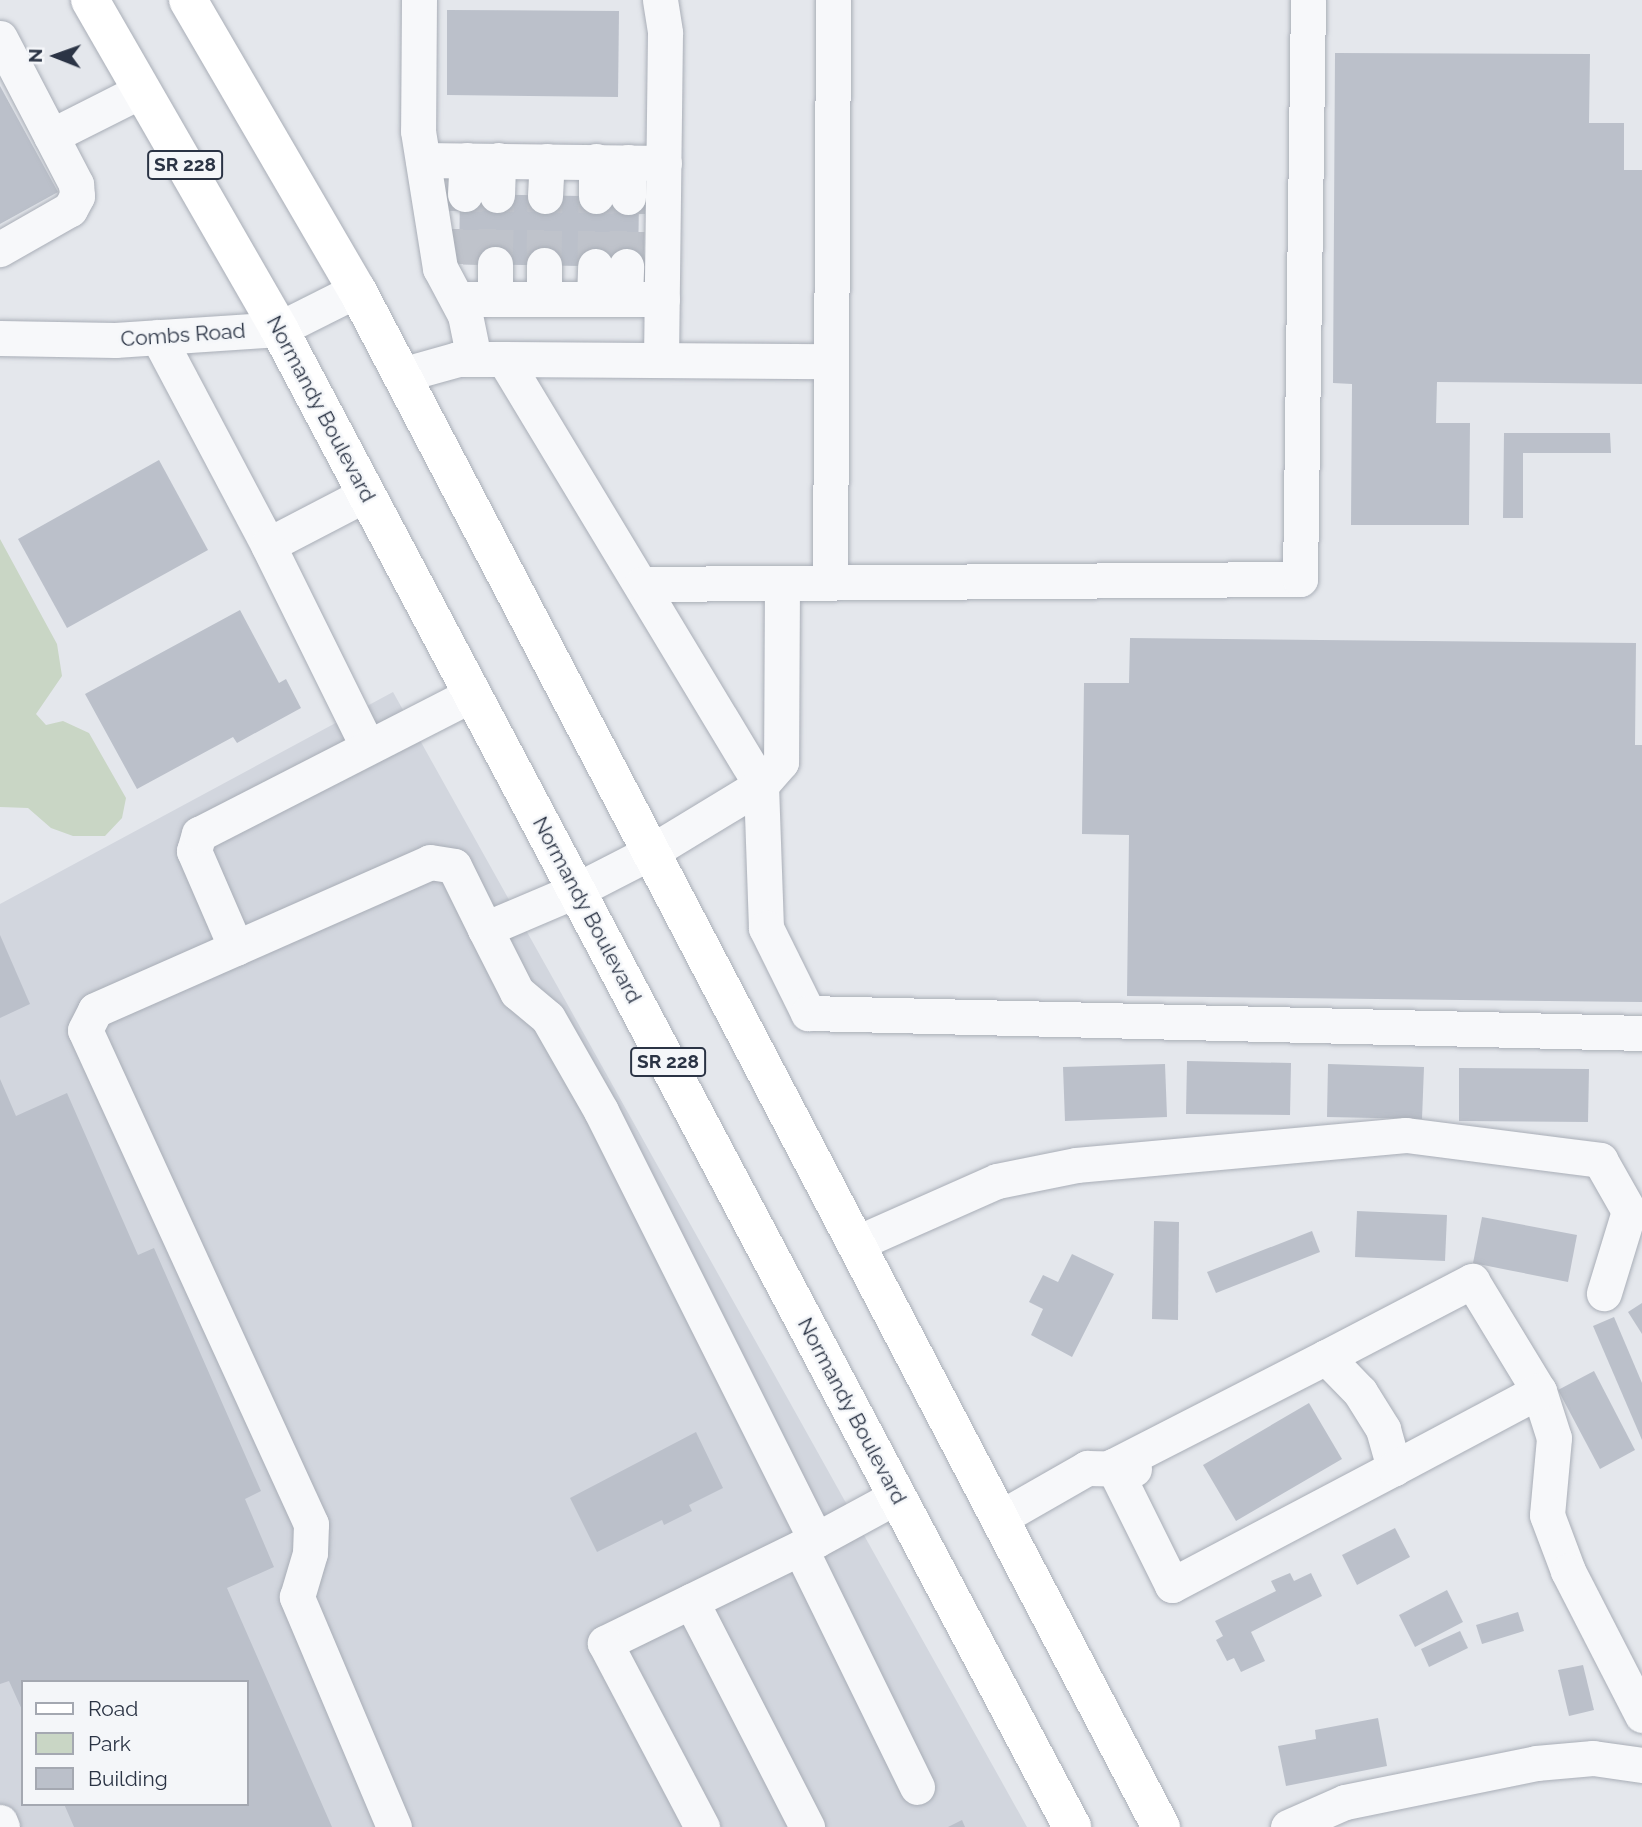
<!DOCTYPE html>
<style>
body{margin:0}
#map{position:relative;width:1642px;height:1827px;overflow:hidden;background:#e4e7ec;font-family:Raleway,sans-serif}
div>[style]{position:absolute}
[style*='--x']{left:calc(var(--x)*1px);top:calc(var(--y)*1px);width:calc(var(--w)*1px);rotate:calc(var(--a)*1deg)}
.built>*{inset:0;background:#d2d6de}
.green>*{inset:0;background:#c9d6c5}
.building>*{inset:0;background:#bbc0ca}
.minor-tunnel>*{height:35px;margin-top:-17.5px;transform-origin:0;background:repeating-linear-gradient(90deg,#bfc3cb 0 35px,transparent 0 53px)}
.roads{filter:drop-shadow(0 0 2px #a9aeb7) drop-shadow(0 0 2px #a9aeb7)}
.minor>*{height:35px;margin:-17.5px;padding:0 17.5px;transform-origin:17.5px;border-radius:17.5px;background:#f7f8fa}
.major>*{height:38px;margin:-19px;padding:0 19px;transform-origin:19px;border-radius:19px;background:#fff}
span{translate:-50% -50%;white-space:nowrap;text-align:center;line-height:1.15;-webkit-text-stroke:5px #f4f6f9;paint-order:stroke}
.shield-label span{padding:2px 5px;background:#f4f6f9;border:2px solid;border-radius:5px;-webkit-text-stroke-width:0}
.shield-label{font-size:19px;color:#2b3445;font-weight:700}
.street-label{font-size:21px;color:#2b3445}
.legend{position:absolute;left:21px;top:1680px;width:228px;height:126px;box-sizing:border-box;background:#f4f6f9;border:2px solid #a4a8b1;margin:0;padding:9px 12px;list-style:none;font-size:21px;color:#2b3445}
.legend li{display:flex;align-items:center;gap:14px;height:35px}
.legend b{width:35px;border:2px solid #a4a8b1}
.north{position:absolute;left:21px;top:21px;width:70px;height:70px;-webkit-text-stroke:5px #f4f6f9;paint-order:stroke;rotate:271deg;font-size:19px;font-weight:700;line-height:28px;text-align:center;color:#2b3445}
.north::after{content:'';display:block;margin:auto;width:24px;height:32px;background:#2b3445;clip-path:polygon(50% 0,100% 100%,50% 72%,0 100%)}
</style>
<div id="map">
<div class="built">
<div style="clip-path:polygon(evenodd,393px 692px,1027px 1827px,0 1827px,0 904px,393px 692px,23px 1682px,247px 1682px,247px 1804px,23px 1804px,23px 1682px)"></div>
</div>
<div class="green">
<div style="clip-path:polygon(0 539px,57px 644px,62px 676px,36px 714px,46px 725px,63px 721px,89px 733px,126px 798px,122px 818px,105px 836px,73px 836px,51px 828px,28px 808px,0 807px)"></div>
</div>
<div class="building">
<div style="clip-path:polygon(447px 10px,619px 11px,618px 97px,447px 95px)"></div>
<div style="clip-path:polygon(1335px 53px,1590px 54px,1589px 123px,1624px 123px,1624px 170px,1642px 170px,1642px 384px,1437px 382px,1436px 423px,1470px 423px,1469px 525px,1351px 525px,1352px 384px,1333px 383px)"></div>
<div style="clip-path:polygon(0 86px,58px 192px,0 224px)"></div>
<div style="clip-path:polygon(460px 194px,639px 197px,638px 267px,459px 264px)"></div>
<div style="clip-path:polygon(1504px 433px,1610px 433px,1611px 453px,1523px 453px,1523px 518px,1503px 518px)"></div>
<div style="clip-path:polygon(159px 460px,208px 550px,67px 628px,18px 539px)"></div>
<div style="clip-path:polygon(240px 610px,279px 683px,286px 679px,301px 708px,237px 743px,233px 737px,137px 789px,85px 694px)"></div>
<div style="clip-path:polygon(1130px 638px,1636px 643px,1635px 745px,1642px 745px,1642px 1002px,1127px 996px,1129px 835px,1082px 834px,1084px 683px,1129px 683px)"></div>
<div style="clip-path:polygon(0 935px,30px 1004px,0 1018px)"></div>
<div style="clip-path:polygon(1187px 1061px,1291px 1063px,1290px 1115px,1186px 1114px)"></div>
<div style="clip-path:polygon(1165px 1064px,1167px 1117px,1065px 1121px,1063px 1067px)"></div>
<div style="clip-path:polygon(1328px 1064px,1424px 1067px,1422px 1119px,1327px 1117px)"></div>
<div style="clip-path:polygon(1459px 1068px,1589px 1069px,1588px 1122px,1459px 1121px)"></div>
<div style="clip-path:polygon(0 1079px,16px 1116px,67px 1093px,138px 1255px,154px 1248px,261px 1491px,245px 1499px,274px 1567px,227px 1588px,332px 1827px,74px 1827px,64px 1804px,247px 1804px,247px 1682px,23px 1682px,23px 1712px,9px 1681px,0 1684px)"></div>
<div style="clip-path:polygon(1357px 1211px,1447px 1215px,1445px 1261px,1355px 1257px)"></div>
<div style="clip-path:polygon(1482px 1217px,1577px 1235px,1568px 1282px,1473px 1263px)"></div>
<div style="clip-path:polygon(1154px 1221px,1179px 1222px,1178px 1320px,1152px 1319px)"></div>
<div style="clip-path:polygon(1312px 1231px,1320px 1252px,1216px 1293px,1207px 1272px)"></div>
<div style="clip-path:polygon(1072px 1254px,1114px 1274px,1072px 1357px,1031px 1335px,1043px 1309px,1029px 1302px,1043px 1275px,1058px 1282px)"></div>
<div style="clip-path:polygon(1642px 1303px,1642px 1334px,1628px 1312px)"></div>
<div style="clip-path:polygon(1614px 1317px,1642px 1383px,1642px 1440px,1593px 1326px)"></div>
<div style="clip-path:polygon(1594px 1371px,1635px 1450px,1600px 1469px,1558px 1390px)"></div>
<div style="clip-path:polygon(1309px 1403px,1342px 1459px,1236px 1521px,1203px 1465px)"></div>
<div style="clip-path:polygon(696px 1432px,723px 1488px,689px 1505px,692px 1511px,664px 1525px,662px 1520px,597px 1552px,570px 1498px)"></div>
<div style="clip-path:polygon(1395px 1528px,1410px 1557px,1357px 1585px,1342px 1555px)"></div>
<div style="clip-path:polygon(1290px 1573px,1294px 1581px,1311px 1573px,1322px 1596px,1251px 1632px,1265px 1661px,1241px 1672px,1234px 1658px,1227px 1661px,1216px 1640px,1223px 1636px,1215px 1621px,1276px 1591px,1271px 1581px)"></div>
<div style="clip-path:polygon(1447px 1590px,1463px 1622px,1415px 1647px,1399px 1615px)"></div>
<div style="clip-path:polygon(1518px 1612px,1524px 1631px,1482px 1644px,1476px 1625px)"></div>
<div style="clip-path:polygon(1460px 1631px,1468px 1648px,1429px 1667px,1421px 1649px)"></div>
<div style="clip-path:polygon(1583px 1665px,1594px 1710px,1569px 1716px,1558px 1670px)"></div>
<div style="clip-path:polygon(1378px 1718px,1387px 1766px,1286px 1786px,1278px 1746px,1316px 1739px,1315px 1730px)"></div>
<div style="clip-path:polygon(962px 1820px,965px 1827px,948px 1827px)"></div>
</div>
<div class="minor-tunnel">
<div style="--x:463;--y:264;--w:70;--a:-88.4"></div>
<div style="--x:495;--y:264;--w:69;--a:-88.3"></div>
<div style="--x:544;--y:265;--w:69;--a:-89.2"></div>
<div style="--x:595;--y:266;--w:70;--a:-89.2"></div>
<div style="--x:626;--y:266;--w:69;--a:-88.3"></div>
</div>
<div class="roads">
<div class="minor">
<div style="--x:419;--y:0;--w:131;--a:90.4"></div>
<div style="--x:418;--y:131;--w:139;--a:80.9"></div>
<div style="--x:440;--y:268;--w:53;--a:62"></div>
<div style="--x:465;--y:315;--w:45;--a:78.4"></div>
<div style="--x:660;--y:0;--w:33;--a:81"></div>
<div style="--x:665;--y:33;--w:327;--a:90.7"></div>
<div style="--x:0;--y:38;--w:165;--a:62.5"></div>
<div style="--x:76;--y:184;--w:12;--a:85"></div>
<div style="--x:77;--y:196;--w:15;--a:118"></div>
<div style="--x:70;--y:209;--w:81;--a:150.3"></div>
<div style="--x:51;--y:136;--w:102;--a:-26.8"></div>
<div style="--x:423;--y:160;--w:241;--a:0.7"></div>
<div style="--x:596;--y:161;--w:35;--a:90"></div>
<div style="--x:465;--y:194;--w:34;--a:-87"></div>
<div style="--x:497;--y:195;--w:35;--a:-88"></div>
<div style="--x:545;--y:196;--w:35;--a:-87"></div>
<div style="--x:628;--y:197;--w:35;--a:-90"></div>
<div style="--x:495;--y:264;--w:35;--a:90"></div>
<div style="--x:544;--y:265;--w:34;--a:90"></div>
<div style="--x:457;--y:299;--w:205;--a:0"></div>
<div style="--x:594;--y:299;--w:33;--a:-88"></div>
<div style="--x:625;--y:299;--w:33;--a:-88"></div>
<div style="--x:158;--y:337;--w:235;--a:62.1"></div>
<div style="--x:0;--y:338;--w:115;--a:1"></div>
<div style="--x:115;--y:340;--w:164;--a:-3.8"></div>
<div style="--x:279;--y:329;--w:87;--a:-26.6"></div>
<div style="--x:504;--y:359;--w:326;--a:0.4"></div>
<div style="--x:401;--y:375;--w:59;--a:-15.7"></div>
<div style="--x:458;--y:359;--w:46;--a:0"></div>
<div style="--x:504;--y:359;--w:498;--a:58.9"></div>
<div style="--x:761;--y:785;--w:129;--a:148.7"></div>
<div style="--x:651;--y:852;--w:83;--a:152.8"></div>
<div style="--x:577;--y:890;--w:100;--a:157"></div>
<div style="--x:485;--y:929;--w:71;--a:63.1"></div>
<div style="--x:517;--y:992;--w:40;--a:40"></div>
<div style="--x:548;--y:1018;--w:107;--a:60.3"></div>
<div style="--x:601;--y:1111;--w:480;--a:63.4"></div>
<div style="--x:816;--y:1540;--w:235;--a:154"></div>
<div style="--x:605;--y:1643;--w:208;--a:62.2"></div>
<div style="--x:366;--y:494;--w:110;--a:152.5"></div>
<div style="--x:268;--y:545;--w:225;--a:63.7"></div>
<div style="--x:830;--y:582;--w:582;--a:-89.7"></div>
<div style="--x:782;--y:583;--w:179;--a:90.3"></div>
<div style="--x:781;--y:762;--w:30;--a:131"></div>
<div style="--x:761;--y:785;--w:143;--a:88"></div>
<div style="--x:766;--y:928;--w:95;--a:63.7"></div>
<div style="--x:808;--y:1013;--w:834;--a:1.37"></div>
<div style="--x:642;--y:584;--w:658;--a:-0.44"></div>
<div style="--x:1300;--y:579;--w:579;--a:-89.21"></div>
<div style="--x:236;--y:948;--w:106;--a:-113.4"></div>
<div style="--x:194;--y:851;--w:18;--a:-74"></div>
<div style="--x:199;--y:834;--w:307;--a:-27.1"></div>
<div style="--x:857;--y:1243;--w:153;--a:-23.9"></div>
<div style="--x:997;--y:1181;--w:81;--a:-11.4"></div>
<div style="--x:1076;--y:1165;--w:331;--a:-5.2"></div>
<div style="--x:1406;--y:1135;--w:196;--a:7.3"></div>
<div style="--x:1600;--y:1160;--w:59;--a:60.4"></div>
<div style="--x:1629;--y:1211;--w:86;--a:107"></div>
<div style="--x:1326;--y:1357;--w:49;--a:45.8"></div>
<div style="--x:1360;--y:1392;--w:44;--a:58.1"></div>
<div style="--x:1383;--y:1429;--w:41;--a:74.2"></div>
<div style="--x:1394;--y:1468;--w:251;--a:152.2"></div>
<div style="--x:1172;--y:1585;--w:133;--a:-116.4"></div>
<div style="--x:1113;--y:1466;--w:239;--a:-27.1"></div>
<div style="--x:1326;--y:1357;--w:165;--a:-27.5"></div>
<div style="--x:1472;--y:1281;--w:129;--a:58.7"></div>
<div style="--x:1539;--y:1391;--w:49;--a:72.3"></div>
<div style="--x:1554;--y:1438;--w:77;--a:95.2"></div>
<div style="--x:1547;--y:1515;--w:60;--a:69.4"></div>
<div style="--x:1568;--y:1571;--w:162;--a:62.8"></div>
<div style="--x:1394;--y:1468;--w:164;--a:-28"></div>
<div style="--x:998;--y:1519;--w:103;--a:-29.8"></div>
<div style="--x:1087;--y:1468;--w:47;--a:1.2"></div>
<div style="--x:816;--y:1540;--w:92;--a:-28.5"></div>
<div style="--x:800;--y:1548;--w:266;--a:63.9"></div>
<div style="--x:691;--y:1601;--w:254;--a:62.8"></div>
<div style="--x:0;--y:1822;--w:5;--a:68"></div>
<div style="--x:394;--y:1827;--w:250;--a:-112.9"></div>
<div style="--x:297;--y:1597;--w:46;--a:-73.5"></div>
<div style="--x:310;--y:1553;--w:29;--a:-88"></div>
<div style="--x:311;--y:1524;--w:543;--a:-114.58"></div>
<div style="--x:85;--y:1030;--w:22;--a:-63"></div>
<div style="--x:95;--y:1010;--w:366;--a:-23.8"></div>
<div style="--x:430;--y:862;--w:24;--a:9"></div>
<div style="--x:454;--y:866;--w:70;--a:63.8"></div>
<div style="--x:1288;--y:1827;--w:62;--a:-23.7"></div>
<div style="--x:1345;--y:1802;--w:195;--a:-11.5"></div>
<div style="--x:1536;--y:1763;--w:57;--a:-5"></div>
<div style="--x:1593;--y:1758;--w:49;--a:8.1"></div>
</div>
<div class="major">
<div style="--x:90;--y:0;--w:379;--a:60.1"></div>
<div style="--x:279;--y:329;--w:1695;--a:62.1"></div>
<div style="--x:188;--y:0;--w:336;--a:59.8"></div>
<div style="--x:357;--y:290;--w:1735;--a:62.39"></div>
</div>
</div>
<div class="shield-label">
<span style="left:185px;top:165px">SR 228</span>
<span style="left:668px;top:1062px">SR 228</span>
</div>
<div class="street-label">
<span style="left:183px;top:335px;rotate:-4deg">Combs Road</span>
<span style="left:321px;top:409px;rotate:62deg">Normandy Boulevard</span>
<span style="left:587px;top:910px;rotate:62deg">Normandy Boulevard</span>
<span style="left:852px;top:1411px;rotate:62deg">Normandy Boulevard</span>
</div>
<ul class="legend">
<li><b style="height:9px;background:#fff"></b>Road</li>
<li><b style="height:19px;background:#c9d6c5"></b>Park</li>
<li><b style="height:19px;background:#bbc0ca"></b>Building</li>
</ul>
<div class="north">N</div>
</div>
